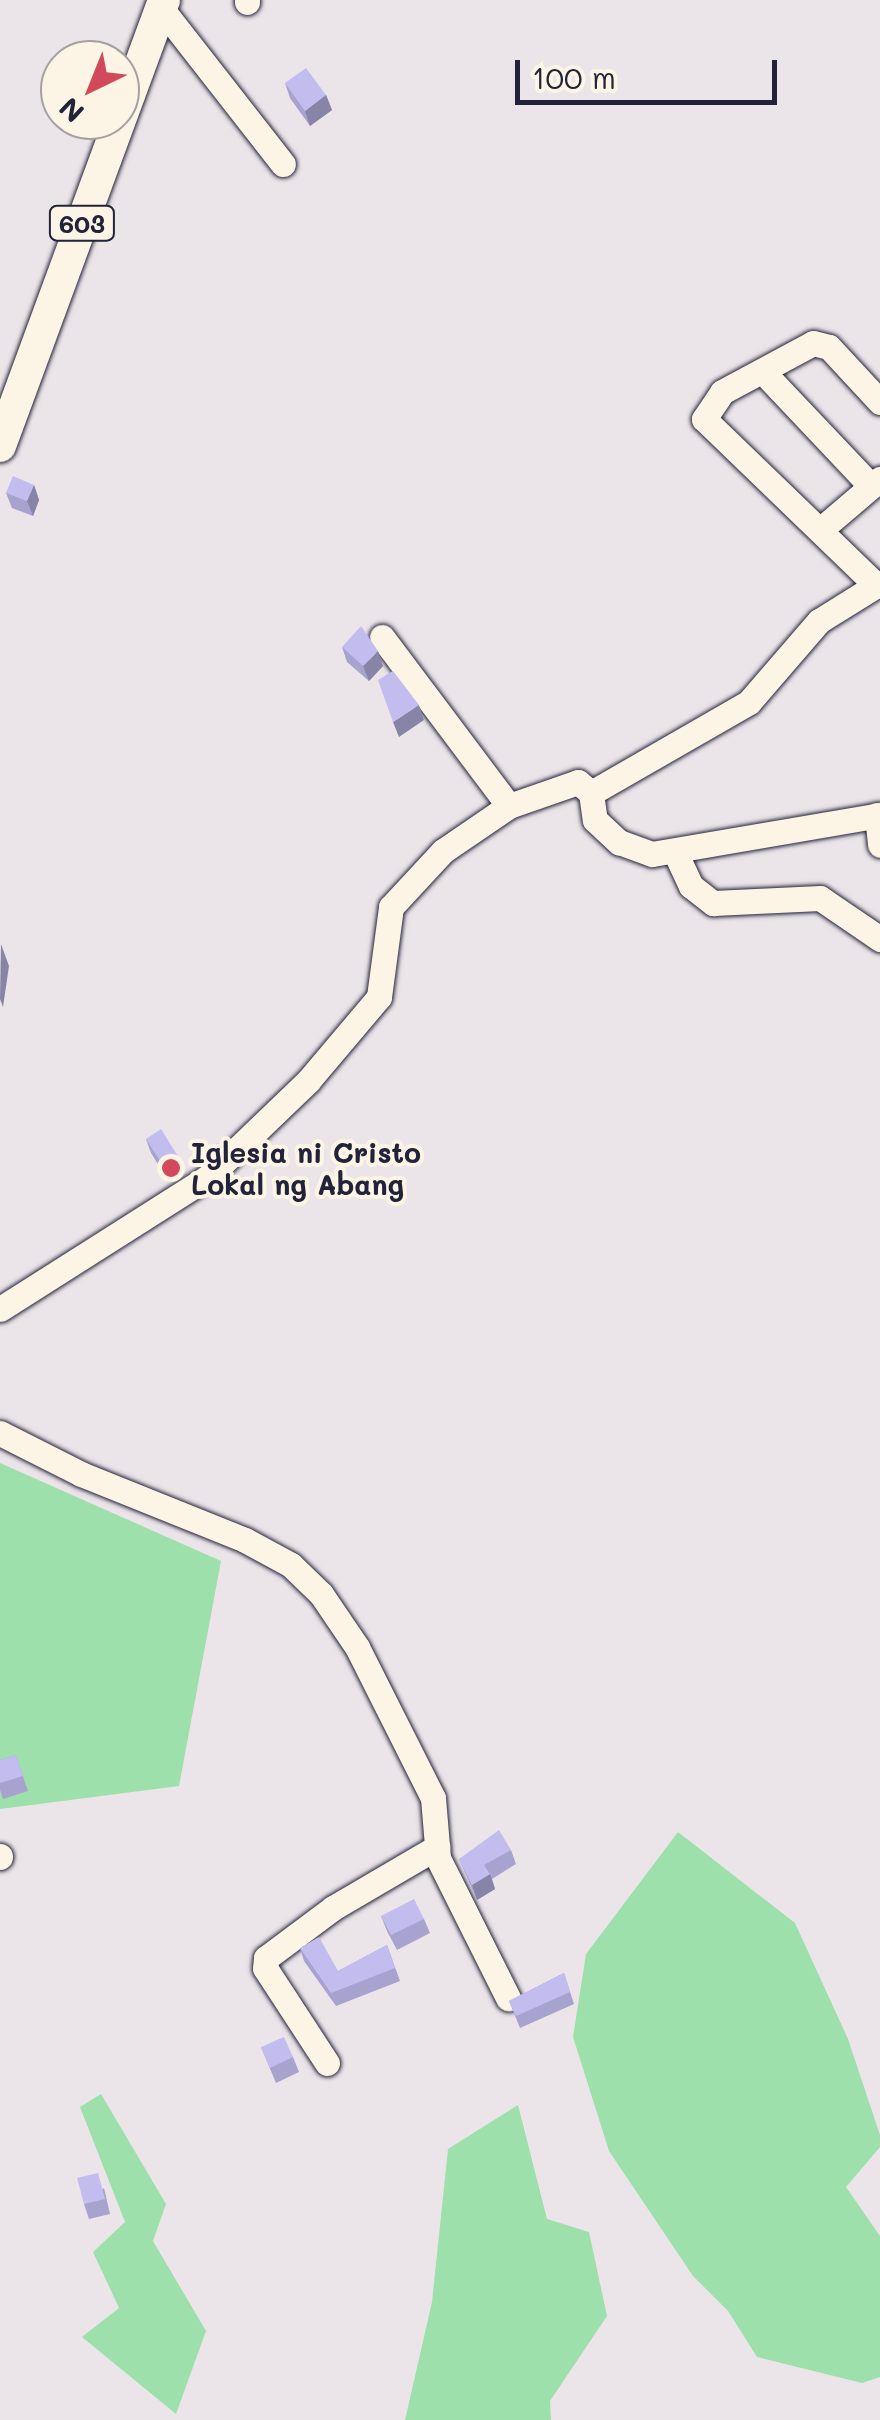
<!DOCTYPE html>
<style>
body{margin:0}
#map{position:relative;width:880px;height:2420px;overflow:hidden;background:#ebe4e8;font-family:Mali,sans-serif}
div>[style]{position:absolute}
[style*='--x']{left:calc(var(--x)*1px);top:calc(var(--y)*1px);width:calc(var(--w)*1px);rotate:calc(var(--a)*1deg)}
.green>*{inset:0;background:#9ee0ab}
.roads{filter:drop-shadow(0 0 2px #22223b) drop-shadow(0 0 2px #22223b)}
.minor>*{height:25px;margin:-12.5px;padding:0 12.5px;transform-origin:12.5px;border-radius:12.5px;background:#fcf5e5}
.major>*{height:32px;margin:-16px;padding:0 16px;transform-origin:16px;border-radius:16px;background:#fcf5e5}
.wall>*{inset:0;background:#a8a3ce}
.shaded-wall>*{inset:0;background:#8884a7}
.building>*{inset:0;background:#c3bdef}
.dots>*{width:28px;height:28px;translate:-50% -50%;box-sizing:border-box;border:5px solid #fcf5e5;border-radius:50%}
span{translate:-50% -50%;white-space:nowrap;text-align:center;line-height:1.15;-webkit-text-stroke:8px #fcf5e5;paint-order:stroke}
.shield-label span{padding:2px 8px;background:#fcf5e5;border:2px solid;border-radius:8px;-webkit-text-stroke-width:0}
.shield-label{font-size:25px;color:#22223b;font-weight:700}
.poi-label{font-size:28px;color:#22223b;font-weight:700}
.left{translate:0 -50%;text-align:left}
.north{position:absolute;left:40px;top:40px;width:100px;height:100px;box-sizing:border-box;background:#fcf5e5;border:2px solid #a5a1a1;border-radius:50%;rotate:223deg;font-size:28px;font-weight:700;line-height:40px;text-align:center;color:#22223b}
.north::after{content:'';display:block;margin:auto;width:35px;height:45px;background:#d1495b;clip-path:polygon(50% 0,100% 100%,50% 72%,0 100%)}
.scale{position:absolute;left:515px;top:60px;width:262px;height:45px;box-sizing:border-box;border:5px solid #22223b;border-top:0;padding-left:12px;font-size:30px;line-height:35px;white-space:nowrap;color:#22223b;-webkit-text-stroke:8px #fcf5e5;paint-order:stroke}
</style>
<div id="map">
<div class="green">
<div style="clip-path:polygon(0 1463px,221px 1561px,179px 1786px,0 1809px)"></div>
<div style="clip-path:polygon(678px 1832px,795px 1923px,848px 2039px,880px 2135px,880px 2147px,846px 2187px,880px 2236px,880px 2377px,862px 2383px,757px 2357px,728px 2311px,693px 2276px,609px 2151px,573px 2037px,586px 1954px)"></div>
<div style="clip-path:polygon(101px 2094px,166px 2204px,153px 2241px,206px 2331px,176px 2414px,82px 2337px,119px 2308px,93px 2252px,125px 2222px,80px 2107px)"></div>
<div style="clip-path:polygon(518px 2105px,547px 2219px,589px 2232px,607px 2316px,550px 2401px,551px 2420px,405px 2420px,432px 2302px,448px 2149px)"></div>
</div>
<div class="roads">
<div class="minor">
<div style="--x:247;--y:0;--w:2;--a:90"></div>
<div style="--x:161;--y:8;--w:198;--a:52"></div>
<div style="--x:765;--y:374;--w:154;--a:46.6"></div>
<div style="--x:820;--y:530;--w:79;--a:-40.4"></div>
<div style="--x:876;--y:585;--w:239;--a:-136"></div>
<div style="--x:704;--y:419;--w:32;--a:-56"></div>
<div style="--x:722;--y:392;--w:103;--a:-28.3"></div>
<div style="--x:813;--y:343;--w:16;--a:14"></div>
<div style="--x:829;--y:347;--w:75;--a:47.2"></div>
<div style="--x:382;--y:637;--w:211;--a:53.1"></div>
<div style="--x:591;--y:793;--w:182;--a:-29.9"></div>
<div style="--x:749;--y:702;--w:107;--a:-49.2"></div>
<div style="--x:819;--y:621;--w:72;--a:-31.9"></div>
<div style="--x:877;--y:815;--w:30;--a:84"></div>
<div style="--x:676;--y:854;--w:35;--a:65"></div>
<div style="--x:691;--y:886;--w:28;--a:38"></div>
<div style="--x:713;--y:903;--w:107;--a:-2.7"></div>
<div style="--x:820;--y:898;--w:73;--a:34.3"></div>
<div style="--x:0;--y:1309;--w:246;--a:-32.4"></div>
<div style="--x:208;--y:1177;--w:139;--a:-43.8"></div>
<div style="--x:308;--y:1081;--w:110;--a:-49.8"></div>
<div style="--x:379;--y:997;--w:91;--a:-82.4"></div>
<div style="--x:391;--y:907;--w:76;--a:-47.1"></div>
<div style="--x:443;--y:851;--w:80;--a:-34.3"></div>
<div style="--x:509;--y:806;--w:73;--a:-19.2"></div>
<div style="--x:578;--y:782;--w:17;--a:40"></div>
<div style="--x:591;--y:793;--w:27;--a:82"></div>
<div style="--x:595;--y:820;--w:33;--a:43"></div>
<div style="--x:619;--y:842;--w:35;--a:20"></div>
<div style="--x:652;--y:854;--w:231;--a:-9.7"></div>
<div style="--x:0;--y:1433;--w:91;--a:26.8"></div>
<div style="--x:81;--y:1474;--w:177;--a:21.9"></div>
<div style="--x:245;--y:1540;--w:52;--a:28.5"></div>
<div style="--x:291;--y:1565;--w:42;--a:44"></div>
<div style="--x:321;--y:1594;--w:64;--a:55.8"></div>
<div style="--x:357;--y:1647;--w:169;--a:63.3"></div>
<div style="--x:433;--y:1798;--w:60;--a:85.2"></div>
<div style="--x:438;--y:1858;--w:157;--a:63.4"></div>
<div style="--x:0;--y:1856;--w:1;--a:90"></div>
<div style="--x:327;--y:2063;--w:113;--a:-123.1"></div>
<div style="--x:265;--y:1968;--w:10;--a:-84"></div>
<div style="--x:266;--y:1958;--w:84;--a:-36.7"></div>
<div style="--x:333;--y:1908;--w:121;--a:-30.4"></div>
</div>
<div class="major">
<div style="--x:0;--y:446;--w:475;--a:-69.8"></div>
</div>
</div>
<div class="wall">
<div style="clip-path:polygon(285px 83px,326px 95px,332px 110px,310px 126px,290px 98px)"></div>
<div style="clip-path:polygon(34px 485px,39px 500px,33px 516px,12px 508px,6px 493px)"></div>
<div style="clip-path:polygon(342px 647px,383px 666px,369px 681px,347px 662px)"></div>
<div style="clip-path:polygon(146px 1139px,179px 1158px,184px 1173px,169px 1182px,151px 1153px)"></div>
<div style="clip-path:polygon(16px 1755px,28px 1791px,3px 1799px,0 1790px,0 1760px)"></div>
<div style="clip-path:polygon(511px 1850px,516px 1864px,492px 1879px,495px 1889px,477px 1900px,459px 1859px)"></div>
<div style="clip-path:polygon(381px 1916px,424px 1919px,430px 1933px,397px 1950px,387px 1931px)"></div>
<div style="clip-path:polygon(387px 1945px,400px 1981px,336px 2006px,304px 1961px,300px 1948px,338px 1971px)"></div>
<div style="clip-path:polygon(564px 1973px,574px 2004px,520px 2028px,509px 2001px)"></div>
<div style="clip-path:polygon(261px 2047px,293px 2057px,299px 2072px,276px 2083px)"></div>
<div style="clip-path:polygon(104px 2188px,110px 2214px,89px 2219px,84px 2204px)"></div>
</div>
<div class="shaded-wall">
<div style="clip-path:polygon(326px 95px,332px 110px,310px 126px,305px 111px)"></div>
<div style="clip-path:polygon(34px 485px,39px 500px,33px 516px,27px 501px)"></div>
<div style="clip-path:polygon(378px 651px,383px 666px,369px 681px,363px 666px)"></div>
<div style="clip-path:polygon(419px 705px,424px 720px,399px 737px,393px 722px)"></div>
<div style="clip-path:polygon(1px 944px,9px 966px,3px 1007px,0 999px)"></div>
<div style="clip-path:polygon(179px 1158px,184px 1173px,169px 1182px,164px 1167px)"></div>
<div style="clip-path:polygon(490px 1874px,495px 1889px,477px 1900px,472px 1885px)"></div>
</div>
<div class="building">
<div style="clip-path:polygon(306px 68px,326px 95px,305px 111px,285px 83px)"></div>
<div style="clip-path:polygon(13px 476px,34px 485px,27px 501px,6px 493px)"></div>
<div style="clip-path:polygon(361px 626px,378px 651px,363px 666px,342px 647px)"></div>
<div style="clip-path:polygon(393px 671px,419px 705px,393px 722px,378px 680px)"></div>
<div style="clip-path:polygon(161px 1129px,179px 1158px,164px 1167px,146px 1139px)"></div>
<div style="clip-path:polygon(16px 1755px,23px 1776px,0 1783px,0 1760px)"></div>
<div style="clip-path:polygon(499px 1830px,511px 1850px,484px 1865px,490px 1874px,472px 1885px,459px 1859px)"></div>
<div style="clip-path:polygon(414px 1899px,424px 1919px,391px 1935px,381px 1916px)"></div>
<div style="clip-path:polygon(319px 1937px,338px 1971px,387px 1945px,395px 1968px,331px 1993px,300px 1948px)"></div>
<div style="clip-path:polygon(564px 1973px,570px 1992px,516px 2016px,509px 2001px)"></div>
<div style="clip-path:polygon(284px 2037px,293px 2057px,270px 2068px,261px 2047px)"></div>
<div style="clip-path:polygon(98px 2173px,105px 2199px,84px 2204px,77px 2178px)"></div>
</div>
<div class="dots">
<div style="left:171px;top:1168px;background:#d1495b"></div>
</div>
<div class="shield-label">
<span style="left:82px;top:223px">603</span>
</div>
<div class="poi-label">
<span class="left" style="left:191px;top:1168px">Iglesia ni Cristo<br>Lokal ng Abang</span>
</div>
<div class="north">N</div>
<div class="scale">100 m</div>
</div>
